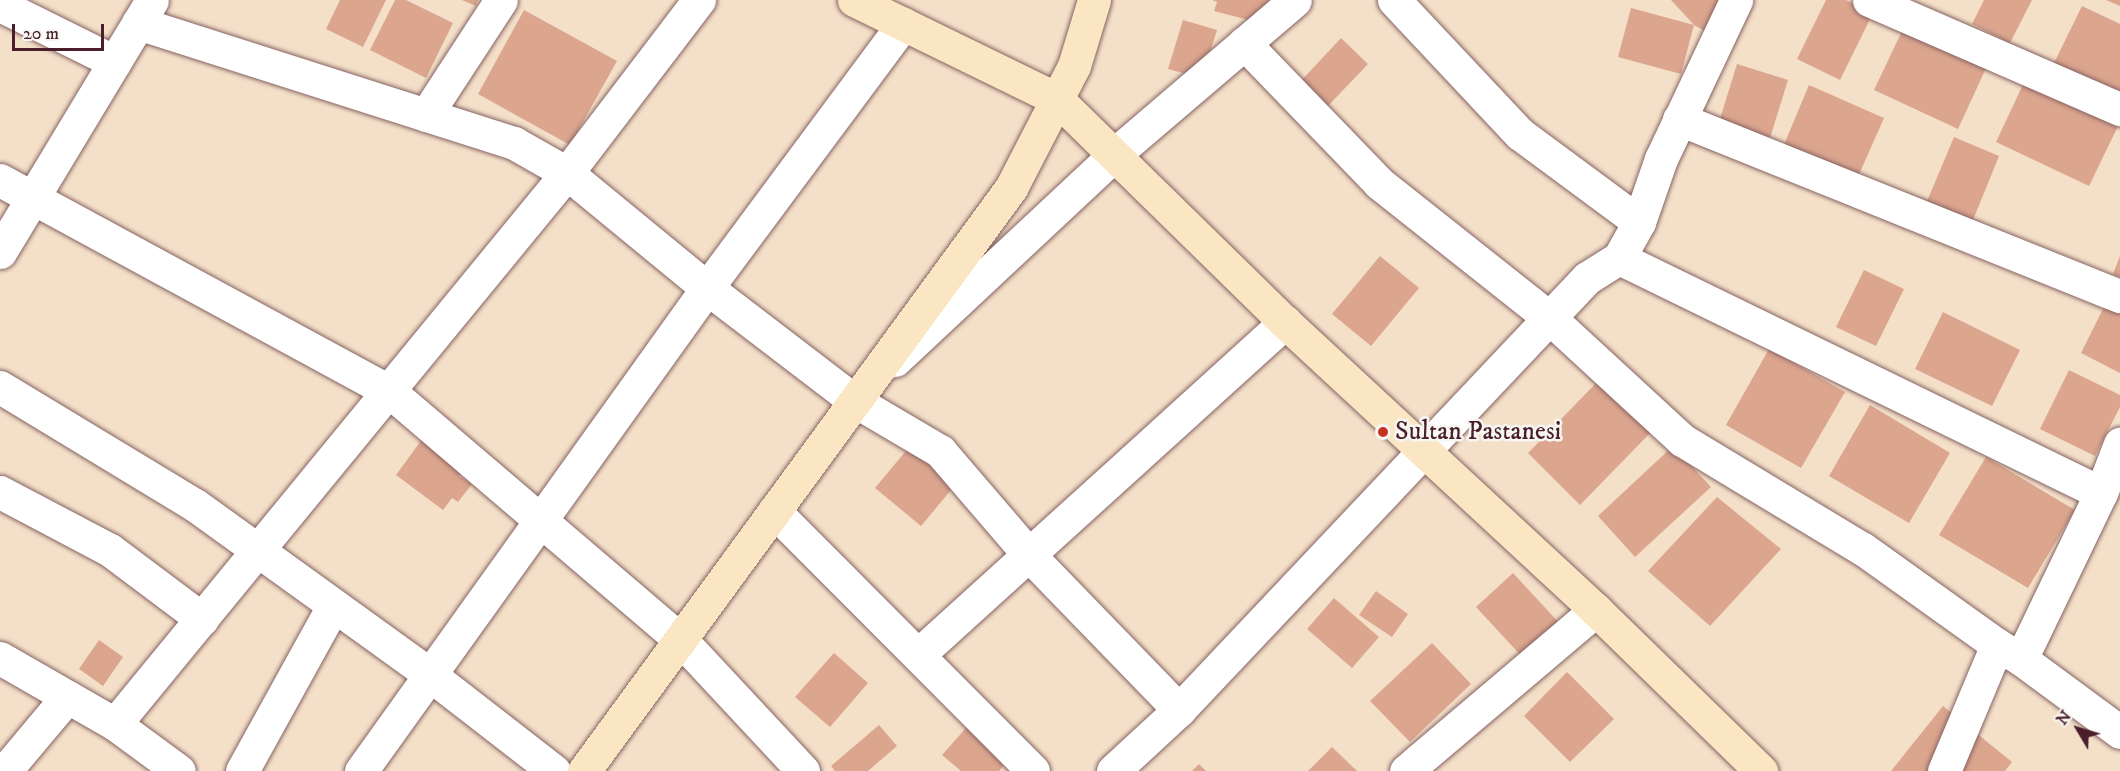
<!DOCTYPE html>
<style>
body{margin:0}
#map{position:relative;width:2120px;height:771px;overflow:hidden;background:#f4e0c9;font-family:"IM FELL DW Pica",serif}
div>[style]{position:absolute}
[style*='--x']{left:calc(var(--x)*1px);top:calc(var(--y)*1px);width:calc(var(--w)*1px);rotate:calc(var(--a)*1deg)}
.building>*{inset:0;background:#dba58e}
.roads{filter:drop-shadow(0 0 2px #866362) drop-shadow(0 0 2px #866362)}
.street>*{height:33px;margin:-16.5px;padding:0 16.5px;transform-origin:16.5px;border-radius:16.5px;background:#fff}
.secondary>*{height:33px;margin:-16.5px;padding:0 16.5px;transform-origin:16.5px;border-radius:16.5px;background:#fbe6c4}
.dots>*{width:16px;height:16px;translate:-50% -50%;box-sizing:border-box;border:3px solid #f6f6f2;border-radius:50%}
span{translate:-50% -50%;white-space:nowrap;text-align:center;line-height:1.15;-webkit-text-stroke:5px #f6f6f2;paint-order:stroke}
.poi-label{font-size:26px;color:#4a1f2b}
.left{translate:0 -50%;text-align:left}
.north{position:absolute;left:2048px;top:699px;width:60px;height:60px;-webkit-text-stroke:4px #f6f6f2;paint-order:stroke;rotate:308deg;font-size:16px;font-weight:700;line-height:24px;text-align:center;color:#4a1f2b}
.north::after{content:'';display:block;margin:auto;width:21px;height:27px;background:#4a1f2b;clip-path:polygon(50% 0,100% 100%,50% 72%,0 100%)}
.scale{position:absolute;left:12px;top:24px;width:92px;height:27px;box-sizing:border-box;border:3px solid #4a1f2b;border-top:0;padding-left:8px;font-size:18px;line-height:21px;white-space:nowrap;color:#4a1f2b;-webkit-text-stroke:4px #f6f6f2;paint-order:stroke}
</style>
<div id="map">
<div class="building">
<div style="clip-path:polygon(340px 0,386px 0,363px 47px,326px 29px)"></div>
<div style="clip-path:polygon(395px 0,406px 0,453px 23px,426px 78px,370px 50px)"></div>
<div style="clip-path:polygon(462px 0,478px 0,476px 6px)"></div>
<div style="clip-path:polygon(1212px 0,1274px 0,1264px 24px,1214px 11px,1217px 2px)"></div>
<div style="clip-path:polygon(1671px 0,1721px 0,1714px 36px,1694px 25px,1681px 74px,1618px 57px,1631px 8px,1694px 25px)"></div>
<div style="clip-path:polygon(1826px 0,1846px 0,1873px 13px,1840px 80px,1797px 59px)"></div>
<div style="clip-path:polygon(1984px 0,2032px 0,2010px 43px,1972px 24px)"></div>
<div style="clip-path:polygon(2106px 0,2120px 0,2120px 6px)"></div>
<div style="clip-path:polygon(2082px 6px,2120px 24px,2120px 98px,2053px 65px)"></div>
<div style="clip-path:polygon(524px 10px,617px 61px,570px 145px,478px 94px)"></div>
<div style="clip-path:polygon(1183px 20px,1217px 30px,1202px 78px,1168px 69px)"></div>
<div style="clip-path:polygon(1904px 27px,1987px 66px,1958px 129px,1874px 90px)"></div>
<div style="clip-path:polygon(1341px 38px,1368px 64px,1326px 108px,1299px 83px)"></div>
<div style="clip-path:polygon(1737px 64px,1788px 80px,1770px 138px,1719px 122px)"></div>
<div style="clip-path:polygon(2027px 76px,2120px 122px,2089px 186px,1996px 142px)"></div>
<div style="clip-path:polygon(1809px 85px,1884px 118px,1857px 179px,1783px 147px)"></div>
<div style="clip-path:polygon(1954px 137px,1999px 156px,1971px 225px,1925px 206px)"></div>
<div style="clip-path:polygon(1380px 256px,1419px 288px,1371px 346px,1332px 314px)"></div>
<div style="clip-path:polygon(2120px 256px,2120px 277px,2113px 274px)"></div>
<div style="clip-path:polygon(1864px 270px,1904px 289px,1876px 346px,1836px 327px)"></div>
<div style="clip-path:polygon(2108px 299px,2120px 305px,2120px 373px,2081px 353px)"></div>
<div style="clip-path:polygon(1943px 312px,2020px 350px,1992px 406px,1915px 369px)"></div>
<div style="clip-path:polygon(1769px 349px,1845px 392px,1801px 468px,1726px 425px)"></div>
<div style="clip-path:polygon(2069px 370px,2120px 395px,2120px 407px,2095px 456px,2040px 429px)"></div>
<div style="clip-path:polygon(1603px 376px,1655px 428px,1580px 505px,1528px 453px)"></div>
<div style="clip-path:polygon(1870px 405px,1950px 453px,1909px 523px,1829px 476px)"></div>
<div style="clip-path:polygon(423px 438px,465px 469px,459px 476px,472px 484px,458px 502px,452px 498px,443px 510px,396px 475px)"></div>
<div style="clip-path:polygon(910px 446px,956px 484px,921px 526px,875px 488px)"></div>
<div style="clip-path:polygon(1673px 446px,1711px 487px,1635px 557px,1598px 516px)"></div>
<div style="clip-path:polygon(1986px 457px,2075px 510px,2028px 588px,1939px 535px)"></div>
<div style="clip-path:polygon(1717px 497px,1781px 549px,1710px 626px,1648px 571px)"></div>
<div style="clip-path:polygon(1513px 573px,1562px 626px,1525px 660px,1476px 607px)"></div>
<div style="clip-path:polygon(1376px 591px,1408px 614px,1392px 637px,1359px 615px)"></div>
<div style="clip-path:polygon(1334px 598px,1379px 637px,1352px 668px,1307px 629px)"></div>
<div style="clip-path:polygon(99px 640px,123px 657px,103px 686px,79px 669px)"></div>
<div style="clip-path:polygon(1432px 643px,1471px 684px,1410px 742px,1370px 701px)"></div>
<div style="clip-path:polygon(834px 653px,868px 683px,830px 727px,795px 697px)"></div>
<div style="clip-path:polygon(1567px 672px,1614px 719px,1570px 762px,1524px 716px)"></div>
<div style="clip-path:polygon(1943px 706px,2012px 762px,2005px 771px,1891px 771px)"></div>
<div style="clip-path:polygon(973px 720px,1013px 754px,999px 771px,961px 771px,942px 755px)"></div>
<div style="clip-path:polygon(879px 725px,897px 746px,868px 771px,835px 771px,831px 766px)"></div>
<div style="clip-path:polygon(1332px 747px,1357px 771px,1308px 771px)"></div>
<div style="clip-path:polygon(1199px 764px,1206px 771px,1192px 771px)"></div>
</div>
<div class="roads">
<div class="street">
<div style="--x:1394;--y:0;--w:184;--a:46.8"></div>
<div style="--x:1520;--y:134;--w:148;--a:36.5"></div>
<div style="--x:1869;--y:0;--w:274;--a:23.5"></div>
<div style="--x:0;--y:5;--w:128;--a:26.4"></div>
<div style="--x:138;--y:23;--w:395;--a:17.7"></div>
<div style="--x:514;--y:143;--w:61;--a:29.5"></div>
<div style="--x:567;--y:173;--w:181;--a:39.4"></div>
<div style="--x:707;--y:288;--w:186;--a:37.4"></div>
<div style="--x:855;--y:401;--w:99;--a:30.5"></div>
<div style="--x:940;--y:451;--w:137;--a:49.4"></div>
<div style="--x:1029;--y:555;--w:216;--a:45.9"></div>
<div style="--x:1244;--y:43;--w:194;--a:46"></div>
<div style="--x:1379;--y:183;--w:221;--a:38.4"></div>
<div style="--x:1552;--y:320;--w:177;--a:42.7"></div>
<div style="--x:1682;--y:440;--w:211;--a:31.1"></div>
<div style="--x:1863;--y:549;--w:165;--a:35.6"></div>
<div style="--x:426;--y:115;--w:137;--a:-56.9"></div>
<div style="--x:1679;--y:119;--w:475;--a:21.9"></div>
<div style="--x:0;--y:180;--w:443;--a:28.5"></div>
<div style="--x:389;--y:391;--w:384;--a:40.5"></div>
<div style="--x:681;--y:640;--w:179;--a:47"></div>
<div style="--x:0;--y:252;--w:294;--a:-58.9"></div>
<div style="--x:1619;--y:258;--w:536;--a:25.99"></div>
<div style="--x:895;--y:360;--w:303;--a:-43.1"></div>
<div style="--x:1116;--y:153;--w:235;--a:-40.5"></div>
<div style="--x:0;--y:387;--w:228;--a:31.2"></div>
<div style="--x:195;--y:505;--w:289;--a:35.8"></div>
<div style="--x:429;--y:674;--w:158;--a:37.8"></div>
<div style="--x:0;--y:492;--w:124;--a:27.8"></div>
<div style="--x:110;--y:550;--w:115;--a:36.9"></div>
<div style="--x:774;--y:511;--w:367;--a:45.1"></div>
<div style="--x:918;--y:655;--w:496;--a:-42.2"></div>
<div style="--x:0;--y:658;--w:133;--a:29.9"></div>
<div style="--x:115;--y:724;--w:79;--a:36.3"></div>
<div style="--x:2021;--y:659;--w:123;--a:36.4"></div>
<div style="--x:115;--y:724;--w:713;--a:-50.64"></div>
<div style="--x:567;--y:173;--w:218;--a:-52.7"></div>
<div style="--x:5;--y:771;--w:97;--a:-50"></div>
<div style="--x:242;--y:771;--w:188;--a:-61.1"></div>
<div style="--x:361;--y:771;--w:594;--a:-54.38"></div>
<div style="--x:707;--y:288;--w:329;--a:-53.4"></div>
<div style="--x:1113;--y:771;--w:90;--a:-42.7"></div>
<div style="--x:1179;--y:710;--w:594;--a:-46.64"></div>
<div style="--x:1587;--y:278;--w:38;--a:-32"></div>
<div style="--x:1619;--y:258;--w:41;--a:-60.9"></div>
<div style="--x:1639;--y:222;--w:67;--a:-70.8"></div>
<div style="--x:1661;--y:159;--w:176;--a:-64.7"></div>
<div style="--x:1406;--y:771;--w:249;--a:-40.3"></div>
<div style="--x:1944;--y:771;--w:137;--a:-67.2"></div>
<div style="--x:1997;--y:645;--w:28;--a:30"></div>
<div style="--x:2021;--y:659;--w:184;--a:-64.3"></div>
<div style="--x:2101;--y:493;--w:53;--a:-68.8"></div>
</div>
<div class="secondary">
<div style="--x:854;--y:0;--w:226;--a:26"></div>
<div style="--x:1057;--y:99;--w:319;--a:44.4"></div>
<div style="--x:1285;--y:322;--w:424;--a:42.8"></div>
<div style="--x:1596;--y:610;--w:231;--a:44.3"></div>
<div style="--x:584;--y:771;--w:723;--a:-53.78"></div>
<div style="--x:1011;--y:188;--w:137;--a:-62.7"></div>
<div style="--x:1074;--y:66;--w:69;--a:-73.1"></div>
</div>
</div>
<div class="dots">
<div style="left:1383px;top:432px;background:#c8321e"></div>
</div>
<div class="poi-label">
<span class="left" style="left:1395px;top:432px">Sultan Pastanesi</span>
</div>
<div class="north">N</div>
<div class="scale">20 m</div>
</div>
